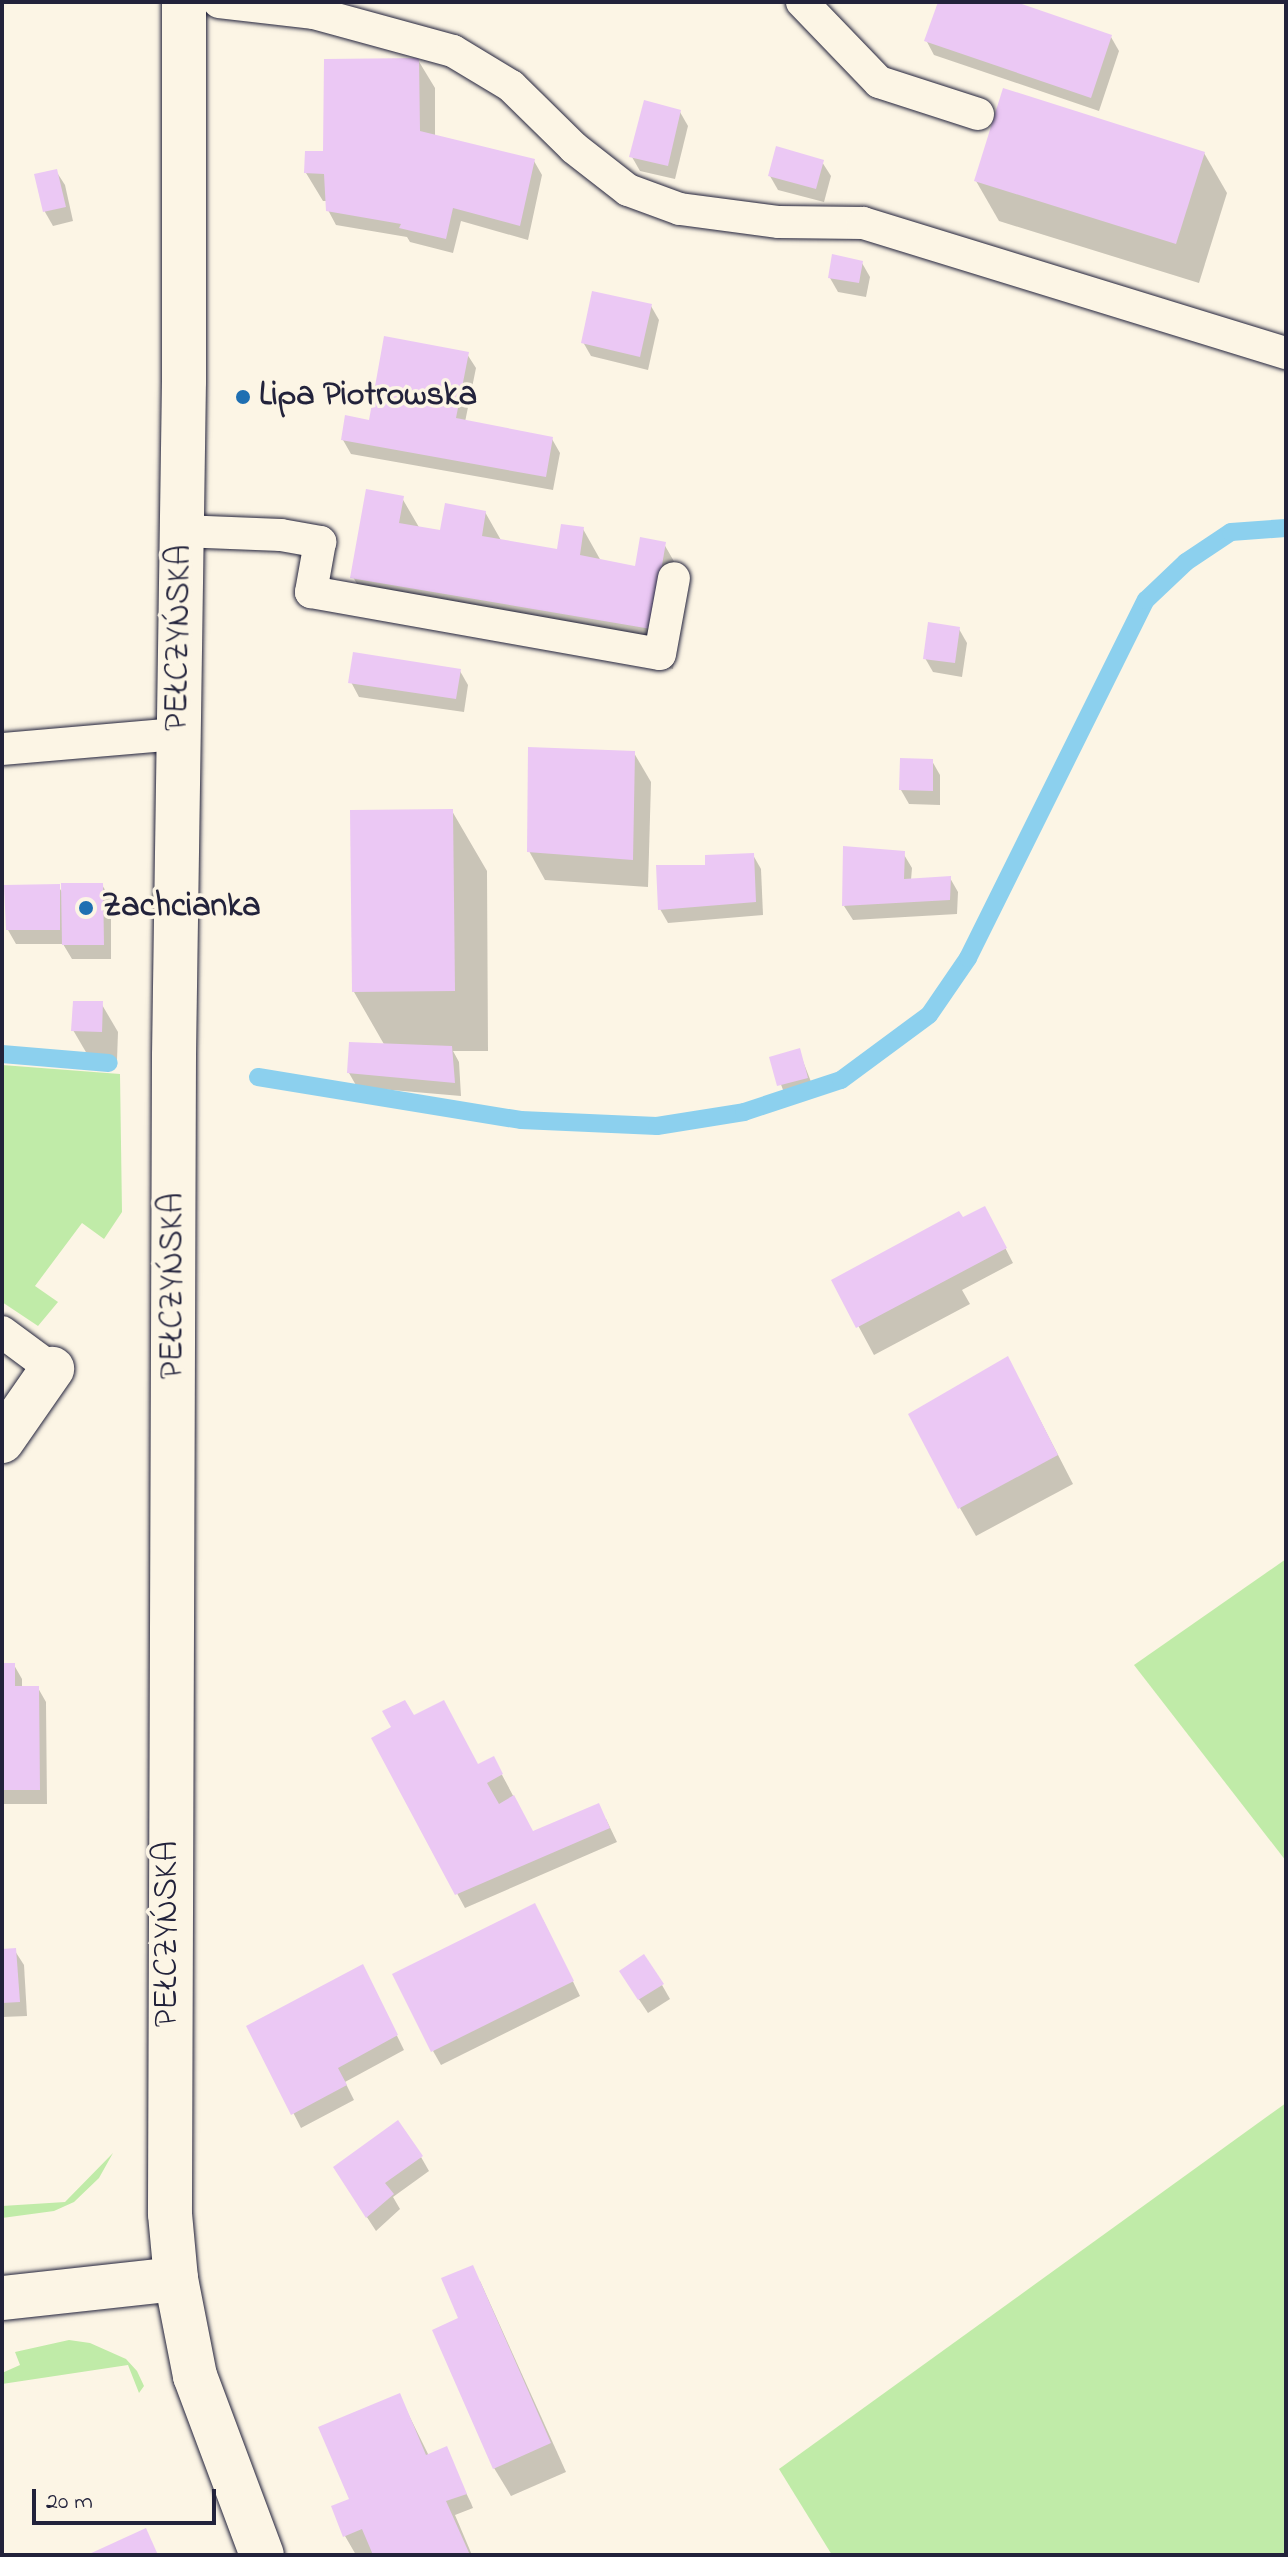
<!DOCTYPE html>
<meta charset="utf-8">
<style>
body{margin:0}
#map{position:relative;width:1288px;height:2557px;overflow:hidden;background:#fcf5e5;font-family:"Indie Flower",sans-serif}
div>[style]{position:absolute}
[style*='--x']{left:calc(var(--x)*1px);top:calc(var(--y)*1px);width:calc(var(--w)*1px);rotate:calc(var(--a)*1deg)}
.green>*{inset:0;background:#c0eba8}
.shadow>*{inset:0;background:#0003}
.stream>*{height:18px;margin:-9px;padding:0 9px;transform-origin:9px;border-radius:9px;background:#8cd0ee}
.building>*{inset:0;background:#ebc8f4}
.roads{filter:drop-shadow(0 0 2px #22223b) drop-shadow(0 0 2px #22223b)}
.service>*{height:32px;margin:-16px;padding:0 16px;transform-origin:16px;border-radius:16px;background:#fcf5e5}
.minor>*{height:44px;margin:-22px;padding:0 22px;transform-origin:22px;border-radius:22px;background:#fcf5e5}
.secondary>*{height:44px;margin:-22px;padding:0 22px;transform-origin:22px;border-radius:22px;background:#fcf5e5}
.dots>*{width:22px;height:22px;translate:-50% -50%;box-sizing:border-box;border:4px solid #fcf5e5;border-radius:50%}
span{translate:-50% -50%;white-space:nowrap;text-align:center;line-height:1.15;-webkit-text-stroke:7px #fcf5e5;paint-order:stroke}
.poi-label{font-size:34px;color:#22223b;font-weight:700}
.left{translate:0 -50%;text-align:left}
.street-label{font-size:34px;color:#22223b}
.frame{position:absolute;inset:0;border:4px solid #22223b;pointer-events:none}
.scale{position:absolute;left:32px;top:2489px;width:184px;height:36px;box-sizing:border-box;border:4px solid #22223b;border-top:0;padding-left:10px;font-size:24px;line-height:28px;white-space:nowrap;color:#22223b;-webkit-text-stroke:6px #fcf5e5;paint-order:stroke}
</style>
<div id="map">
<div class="green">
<div style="clip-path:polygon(2px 1065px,120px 1074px,122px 1212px,104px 1239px,82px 1223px,35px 1286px,58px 1302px,38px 1326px,2px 1302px)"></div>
<div style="clip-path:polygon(1286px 1559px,1286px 1861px,1134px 1665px)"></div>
<div style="clip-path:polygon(1286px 2103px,1286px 2555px,832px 2555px,779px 2469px)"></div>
<div style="clip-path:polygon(113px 2153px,99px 2178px,74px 2202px,54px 2211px,2px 2218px,2px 2206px,65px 2202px)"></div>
<div style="clip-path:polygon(69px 2340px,90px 2343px,126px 2359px,137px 2371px,144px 2386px,139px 2393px,128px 2365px,2px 2384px,2px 2373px,20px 2365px,15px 2352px)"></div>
</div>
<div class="shadow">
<div style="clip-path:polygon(940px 2px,1010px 2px,1111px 37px,1119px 51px,1099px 111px,934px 55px,926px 40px)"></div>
<div style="clip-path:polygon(418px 60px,435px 88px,435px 137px,534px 161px,542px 175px,528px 240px,461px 221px,453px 253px,410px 242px,407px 237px,336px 225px,328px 210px,327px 201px,323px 201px,306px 173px)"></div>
<div style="clip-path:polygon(680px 112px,688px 126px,675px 179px,640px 171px,632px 157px)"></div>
<div style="clip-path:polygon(1204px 153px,1227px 193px,1199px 283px,999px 221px,976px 181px)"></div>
<div style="clip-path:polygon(822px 162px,831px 176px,824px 202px,778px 190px,770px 176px)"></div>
<div style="clip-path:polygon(56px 171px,65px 185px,73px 221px,53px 226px,45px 212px,36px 176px)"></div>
<div style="clip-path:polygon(862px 263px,870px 277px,866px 297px,838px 292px,830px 278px)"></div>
<div style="clip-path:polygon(651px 306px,659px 320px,648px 370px,591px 356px,583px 342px)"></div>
<div style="clip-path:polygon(467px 354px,476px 368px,465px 422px,552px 439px,560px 453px,553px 490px,351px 454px,343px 440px)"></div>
<div style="clip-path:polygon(402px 498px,420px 529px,442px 532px,485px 512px,502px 542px,559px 551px,583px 529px,601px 561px,637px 568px,664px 544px,687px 584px,673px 669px,376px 617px,353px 577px)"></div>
<div style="clip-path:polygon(959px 629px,967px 643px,962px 677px,933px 672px,925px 658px)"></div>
<div style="clip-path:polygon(460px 671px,468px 685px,464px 712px,359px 697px,351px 682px)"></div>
<div style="clip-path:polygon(634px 753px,651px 782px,648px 887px,545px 880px,529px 851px)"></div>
<div style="clip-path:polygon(932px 761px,940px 775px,940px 805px,909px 804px,901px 790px)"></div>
<div style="clip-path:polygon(452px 811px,487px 871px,488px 1051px,453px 1051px,459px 1062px,461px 1096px,357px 1087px,349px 1073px,385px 1046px,354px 992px)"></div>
<div style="clip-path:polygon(903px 853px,912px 868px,911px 880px,950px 878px,958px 892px,957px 914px,853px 920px,844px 906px)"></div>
<div style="clip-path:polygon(753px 855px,761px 869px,763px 915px,668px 923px,660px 909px,707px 866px)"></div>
<div style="clip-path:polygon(102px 885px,111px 899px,111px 959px,72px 959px,63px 944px,16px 944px,8px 930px,58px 886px,64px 895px)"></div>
<div style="clip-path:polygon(101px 1003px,118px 1032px,117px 1060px,90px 1059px,73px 1030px)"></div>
<div style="clip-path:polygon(799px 1051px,815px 1092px,787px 1100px,771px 1059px)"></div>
<div style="clip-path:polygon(963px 1220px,992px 1222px,1013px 1263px,962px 1290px,970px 1304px,874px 1355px,834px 1281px)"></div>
<div style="clip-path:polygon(1023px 1387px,1073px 1484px,976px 1536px,960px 1508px)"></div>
<div style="clip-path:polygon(2px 1665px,14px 1665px,22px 1679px,22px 1688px,38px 1688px,46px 1702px,47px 1804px,2px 1804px)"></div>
<div style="clip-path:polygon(413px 1718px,478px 1766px,493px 1758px,533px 1833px,606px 1819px,617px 1842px,465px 1908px,373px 1739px)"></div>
<div style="clip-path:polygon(543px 1920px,580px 1996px,441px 2065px,433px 2051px)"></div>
<div style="clip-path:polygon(2px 1951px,15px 1951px,24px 1965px,27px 2016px,2px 2017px)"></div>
<div style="clip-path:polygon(370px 1981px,404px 2050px,345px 2082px,354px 2100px,301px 2128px,249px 2026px)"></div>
<div style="clip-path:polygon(662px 1985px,670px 1999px,648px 2013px,630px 1986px)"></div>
<div style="clip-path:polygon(421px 2157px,429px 2171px,393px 2197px,400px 2209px,376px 2231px,344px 2182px)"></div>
<div style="clip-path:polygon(480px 2281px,566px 2472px,511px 2496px,494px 2468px,461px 2319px)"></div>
<div style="clip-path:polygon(399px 2395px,429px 2456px,450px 2460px,471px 2503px,473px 2508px,455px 2515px,472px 2555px,356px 2555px,345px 2536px,333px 2507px,352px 2500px)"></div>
</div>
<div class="stream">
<div style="--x:2;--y:1054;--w:107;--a:4.8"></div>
<div style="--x:258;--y:1077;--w:266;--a:9.3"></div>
<div style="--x:521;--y:1120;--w:136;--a:2.5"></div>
<div style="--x:657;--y:1126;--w:88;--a:-9.1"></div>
<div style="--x:744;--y:1112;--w:102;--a:-18.3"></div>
<div style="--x:841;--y:1080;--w:109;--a:-36.5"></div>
<div style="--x:929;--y:1015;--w:69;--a:-55.6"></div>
<div style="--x:968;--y:958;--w:400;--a:-63.6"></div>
<div style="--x:1146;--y:600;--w:55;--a:-43.5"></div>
<div style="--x:1186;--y:562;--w:54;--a:-33.7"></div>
<div style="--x:1231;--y:532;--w:55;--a:-4.2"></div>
</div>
<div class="building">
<div style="clip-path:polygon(938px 2px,1016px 2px,1112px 35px,1091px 98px,924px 41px)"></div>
<div style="clip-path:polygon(419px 58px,420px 131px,535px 159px,520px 226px,453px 208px,446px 239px,399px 228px,401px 224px,326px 211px,324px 174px,304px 173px,305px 151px,323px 151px,324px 59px)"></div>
<div style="clip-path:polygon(1003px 88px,1205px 152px,1176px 244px,974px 181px)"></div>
<div style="clip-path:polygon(644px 100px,681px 110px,668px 166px,629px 157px)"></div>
<div style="clip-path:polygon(776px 146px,824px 160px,816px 189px,768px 176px)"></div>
<div style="clip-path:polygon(57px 169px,66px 207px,43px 212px,34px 174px)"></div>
<div style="clip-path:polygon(832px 254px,863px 261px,859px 283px,828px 278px)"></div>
<div style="clip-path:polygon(592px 291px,652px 304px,640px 357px,581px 343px)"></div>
<div style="clip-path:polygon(384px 336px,469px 352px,456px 418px,553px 437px,546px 477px,341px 440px,345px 415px,369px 420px)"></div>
<div style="clip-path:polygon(366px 489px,404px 496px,399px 523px,440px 530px,445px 503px,486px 511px,482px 536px,557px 549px,561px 524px,584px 527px,580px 555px,635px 566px,640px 537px,666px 542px,651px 629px,350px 578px)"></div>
<div style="clip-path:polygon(928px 622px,960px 627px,955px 663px,923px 659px)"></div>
<div style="clip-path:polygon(353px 652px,461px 669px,456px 699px,348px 683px)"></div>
<div style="clip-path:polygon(528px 747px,635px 751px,633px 860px,527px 852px)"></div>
<div style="clip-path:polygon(900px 758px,933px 759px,933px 791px,899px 790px)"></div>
<div style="clip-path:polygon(453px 809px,455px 991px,352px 992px,350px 810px)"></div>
<div style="clip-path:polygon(843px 846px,905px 851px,904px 879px,951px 876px,950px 900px,842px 906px)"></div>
<div style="clip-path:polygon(754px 853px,756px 902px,658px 910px,656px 865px,705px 865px,705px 855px)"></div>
<div style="clip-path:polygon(61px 883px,103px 883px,104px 945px,62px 945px)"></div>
<div style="clip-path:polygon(60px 884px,60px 930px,6px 930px,4px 885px)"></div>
<div style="clip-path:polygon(73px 1001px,103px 1001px,102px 1032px,71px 1031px)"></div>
<div style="clip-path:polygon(349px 1042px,452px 1046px,455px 1083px,347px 1073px)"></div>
<div style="clip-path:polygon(800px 1048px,808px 1078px,777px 1086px,769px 1057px)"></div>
<div style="clip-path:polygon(985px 1206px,1007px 1248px,856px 1328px,831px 1280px,959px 1211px,963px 1217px)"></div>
<div style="clip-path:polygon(1008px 1356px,1058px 1455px,958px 1509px,908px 1414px)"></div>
<div style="clip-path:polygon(2px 1663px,15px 1663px,15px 1686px,39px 1686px,40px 1790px,2px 1790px)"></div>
<div style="clip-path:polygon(405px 1700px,414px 1715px,444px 1700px,478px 1764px,494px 1756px,503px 1774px,487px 1783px,499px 1804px,514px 1795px,533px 1831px,599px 1803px,610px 1828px,455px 1895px,371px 1738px,391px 1727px,382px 1711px)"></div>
<div style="clip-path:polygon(535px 1903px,574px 1981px,431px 2052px,392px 1974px)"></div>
<div style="clip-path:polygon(16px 1948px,20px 2002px,2px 2003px,2px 1949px)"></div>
<div style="clip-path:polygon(644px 1954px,664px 1984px,638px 2000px,619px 1971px)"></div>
<div style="clip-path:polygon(363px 1964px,398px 2035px,338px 2068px,347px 2085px,291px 2115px,246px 2026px)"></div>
<div style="clip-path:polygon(398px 2120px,423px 2156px,385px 2183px,394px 2194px,366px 2218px,333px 2167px)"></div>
<div style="clip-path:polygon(473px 2265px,551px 2443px,493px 2469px,432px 2330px,458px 2318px,441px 2278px)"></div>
<div style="clip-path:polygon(400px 2393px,426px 2455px,447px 2446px,467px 2494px,446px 2501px,470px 2555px,373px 2555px,362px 2529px,343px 2537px,331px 2506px,349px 2499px,318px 2427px)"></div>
<div style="clip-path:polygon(146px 2528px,158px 2555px,87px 2555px)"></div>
</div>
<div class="roads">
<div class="service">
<div style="--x:219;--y:2;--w:96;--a:6.6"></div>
<div style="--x:314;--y:13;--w:144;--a:15.3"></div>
<div style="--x:453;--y:51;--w:68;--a:31.1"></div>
<div style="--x:511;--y:86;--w:88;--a:44.5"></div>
<div style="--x:574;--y:148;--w:68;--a:37.9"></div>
<div style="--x:628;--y:190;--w:55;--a:20.1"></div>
<div style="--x:680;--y:209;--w:100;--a:7.5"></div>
<div style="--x:779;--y:222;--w:84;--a:0.7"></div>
<div style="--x:863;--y:223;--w:443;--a:17.1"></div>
<div style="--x:802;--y:2;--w:111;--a:46.1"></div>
<div style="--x:879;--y:82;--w:104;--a:17.9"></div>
<div style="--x:181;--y:531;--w:100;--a:2.3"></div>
<div style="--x:281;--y:535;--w:40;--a:10"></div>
<div style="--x:320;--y:542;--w:51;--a:100.2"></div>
<div style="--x:311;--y:592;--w:354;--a:10.1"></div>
<div style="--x:660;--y:654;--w:77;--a:-79.6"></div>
<div style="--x:2;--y:749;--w:177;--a:-4.9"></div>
<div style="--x:2;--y:1332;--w:62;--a:36.5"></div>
</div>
<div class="minor">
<div style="--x:2;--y:1441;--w:88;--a:-55.2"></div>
<div style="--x:2;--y:2298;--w:175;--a:-6.2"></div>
</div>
<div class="secondary">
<div style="--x:184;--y:2;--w:379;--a:90"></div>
<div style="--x:184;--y:381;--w:675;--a:90.85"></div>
<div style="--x:174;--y:1056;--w:1158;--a:90.2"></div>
<div style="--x:170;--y:2214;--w:65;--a:84.7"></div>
<div style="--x:176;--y:2279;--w:99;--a:78.9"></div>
<div style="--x:195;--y:2376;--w:191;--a:69.5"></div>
</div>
</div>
<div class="dots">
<div style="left:243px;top:397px;background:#1f6fb2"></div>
<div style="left:86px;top:908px;background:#1f6fb2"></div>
</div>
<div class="poi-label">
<span class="left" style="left:259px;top:397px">Lipa Piotrowska</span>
<span class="left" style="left:102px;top:908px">Zachcianka</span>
</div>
<div class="street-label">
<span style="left:180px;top:638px;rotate:-89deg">PEŁCZYŃSKA</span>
<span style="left:174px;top:1286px;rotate:-90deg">PEŁCZYŃSKA</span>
<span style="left:169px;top:1934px;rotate:-90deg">PEŁCZYŃSKA</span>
</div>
<div class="frame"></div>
<div class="scale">20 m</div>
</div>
